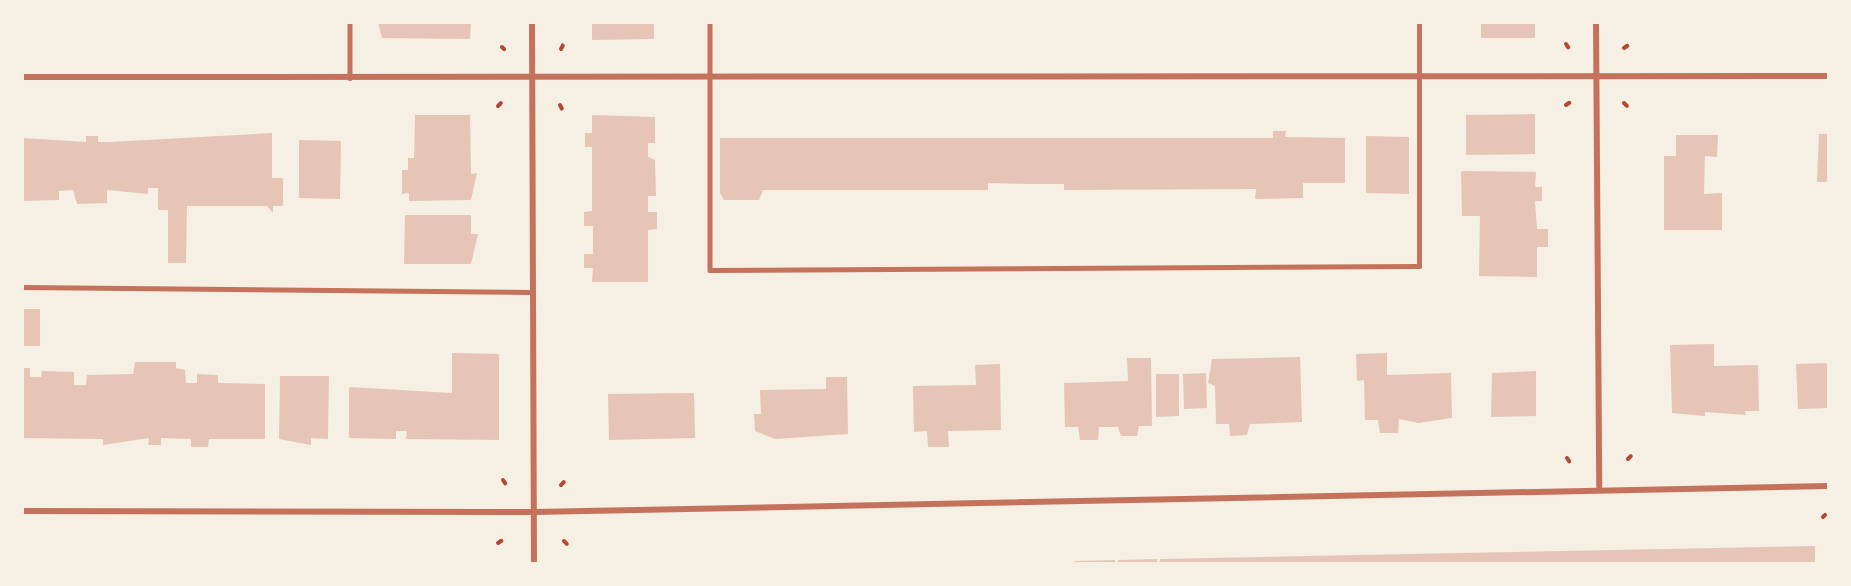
<!DOCTYPE html>
<style>
body{margin:0}
#map{position:relative;width:1851px;height:586px;overflow:hidden;background:#f6efe4;font-family:"PT Sans Narrow",sans-serif}
div>[style]{position:absolute}
[style*='--x']{left:calc(var(--x)*1px);top:calc(var(--y)*1px);width:calc(var(--w)*1px);rotate:calc(var(--a)*1deg)}
.building>*{inset:0;background:#e6c5b7}
.path>*{height:4px;margin:-2px;padding:0 2px;transform-origin:2px;border-radius:2px;background:#b5482f}
.service>*{height:4.5px;margin:-2.25px;padding:0 2.25px;transform-origin:2.25px;border-radius:2.25px;background:#c5725c}
.minor>*{height:6px;margin:-3px;padding:0 3px;transform-origin:3px;border-radius:3px;background:#c5725c}
span{translate:-50% -50%;white-space:nowrap;text-align:center;line-height:1.15;-webkit-text-stroke:5px #f6efe4;paint-order:stroke}
.frame{position:absolute;inset:0;border:24px solid #f6efe4;pointer-events:none}
</style>
<div id="map">
<div class="building">
<div style="clip-path:polygon(378px 22px,471px 22px,470px 39px,382px 38px)"></div>
<div style="clip-path:polygon(592px 22px,654px 22px,654px 39px,592px 40px)"></div>
<div style="clip-path:polygon(1481px 22px,1535px 22px,1535px 38px,1481px 38px)"></div>
<div style="clip-path:polygon(1535px 114px,1535px 154px,1466px 155px,1466px 115px)"></div>
<div style="clip-path:polygon(415px 115px,470px 115px,471px 174px,477px 173px,471px 200px,409px 201px,409px 193px,402px 194px,402px 170px,408px 170px,408px 158px,414px 158px)"></div>
<div style="clip-path:polygon(592px 115px,655px 117px,655px 143px,648px 143px,648px 157px,655px 160px,656px 196px,648px 196px,648px 212px,657px 212px,657px 229px,648px 230px,648px 282px,592px 282px,593px 268px,584px 268px,584px 254px,593px 254px,593px 226px,584px 226px,584px 212px,592px 211px,592px 147px,585px 147px,585px 133px,592px 133px)"></div>
<div style="clip-path:polygon(1273px 131px,1286px 131px,1285px 137px,1345px 138px,1345px 183px,1303px 183px,1303px 198px,1255px 199px,1256px 189px,1064px 190px,1064px 184px,1026px 184px,988px 183px,988px 190px,763px 190px,759px 200px,724px 200px,720px 193px,720px 138px,1273px 138px)"></div>
<div style="clip-path:polygon(272px 133px,272px 178px,283px 178px,283px 206px,273px 206px,273px 213px,267px 206px,187px 206px,186px 263px,168px 263px,168px 210px,158px 210px,158px 188px,148px 188px,148px 194px,107px 190px,107px 203px,77px 204px,73px 190px,59px 191px,59px 200px,22px 201px,22px 138px,86px 142px,86px 136px,98px 136px,98px 142px,110px 142px)"></div>
<div style="clip-path:polygon(1819px 134px,1828px 134px,1828px 182px,1817px 182px)"></div>
<div style="clip-path:polygon(1676px 135px,1718px 135px,1717px 157px,1705px 156px,1704px 194px,1722px 193px,1722px 230px,1664px 230px,1664px 156px,1676px 156px)"></div>
<div style="clip-path:polygon(1366px 136px,1409px 137px,1409px 194px,1366px 193px)"></div>
<div style="clip-path:polygon(299px 140px,341px 141px,340px 199px,299px 198px)"></div>
<div style="clip-path:polygon(1461px 171px,1536px 172px,1535px 187px,1542px 187px,1542px 201px,1535px 201px,1537px 229px,1548px 229px,1548px 247px,1537px 247px,1537px 277px,1479px 276px,1480px 216px,1462px 216px)"></div>
<div style="clip-path:polygon(405px 215px,471px 215px,471px 234px,478px 234px,471px 264px,404px 264px)"></div>
<div style="clip-path:polygon(22px 309px,40px 309px,40px 346px,22px 346px)"></div>
<div style="clip-path:polygon(1714px 344px,1714px 366px,1758px 365px,1759px 411px,1745px 411px,1746px 415px,1705px 412px,1705px 416px,1672px 413px,1670px 345px)"></div>
<div style="clip-path:polygon(452px 353px,499px 354px,499px 440px,406px 439px,407px 431px,396px 431px,396px 439px,349px 438px,349px 387px,452px 393px)"></div>
<div style="clip-path:polygon(1387px 353px,1387px 375px,1451px 373px,1452px 418px,1418px 423px,1399px 419px,1398px 433px,1380px 433px,1378px 420px,1365px 420px,1364px 380px,1357px 381px,1356px 354px)"></div>
<div style="clip-path:polygon(1300px 357px,1302px 422px,1250px 424px,1247px 435px,1230px 436px,1229px 424px,1216px 424px,1215px 386px,1208px 383px,1212px 359px)"></div>
<div style="clip-path:polygon(1127px 358px,1151px 358px,1152px 426px,1139px 426px,1137px 436px,1121px 436px,1118px 427px,1099px 427px,1098px 440px,1080px 440px,1078px 427px,1065px 427px,1064px 383px,1128px 381px)"></div>
<div style="clip-path:polygon(135px 362px,176px 362px,176px 368px,185px 370px,186px 383px,197px 383px,197px 374px,218px 375px,218px 383px,265px 384px,265px 439px,209px 439px,208px 447px,191px 447px,191px 439px,161px 438px,161px 445px,148px 445px,149px 438px,103px 445px,103px 439px,22px 438px,22px 368px,30px 368px,30px 377px,41px 377px,42px 371px,74px 372px,74px 385px,86px 385px,87px 375px,133px 374px)"></div>
<div style="clip-path:polygon(1828px 363px,1828px 408px,1798px 409px,1796px 364px)"></div>
<div style="clip-path:polygon(1000px 364px,1001px 430px,948px 431px,949px 447px,928px 447px,927px 431px,914px 432px,913px 386px,976px 385px,975px 365px)"></div>
<div style="clip-path:polygon(1536px 371px,1536px 416px,1491px 417px,1492px 373px)"></div>
<div style="clip-path:polygon(1206px 373px,1207px 408px,1184px 409px,1183px 374px)"></div>
<div style="clip-path:polygon(1156px 374px,1179px 374px,1179px 416px,1156px 417px)"></div>
<div style="clip-path:polygon(280px 376px,329px 376px,328px 439px,311px 438px,311px 445px,279px 439px)"></div>
<div style="clip-path:polygon(826px 377px,847px 377px,848px 434px,775px 439px,755px 431px,754px 414px,761px 414px,760px 390px,826px 389px)"></div>
<div style="clip-path:polygon(694px 393px,695px 438px,609px 440px,608px 394px)"></div>
<div style="clip-path:polygon(1815px 546px,1815px 564px,1160px 564px,1160px 559px)"></div>
<div style="clip-path:polygon(1157px 559px,1157px 564px,1118px 564px,1118px 560px)"></div>
<div style="clip-path:polygon(1115px 560px,1115px 564px,1075px 564px,1075px 561px)"></div>
</div>
<div class="path">
<div style="--x:1566;--y:44;--w:4;--a:56"></div>
<div style="--x:502;--y:47;--w:3;--a:45"></div>
<div style="--x:1624;--y:48;--w:4;--a:-34"></div>
<div style="--x:561;--y:49;--w:4;--a:-63"></div>
<div style="--x:1624;--y:103;--w:4;--a:45"></div>
<div style="--x:560;--y:105;--w:4;--a:63"></div>
<div style="--x:1566;--y:105;--w:4;--a:-34"></div>
<div style="--x:498;--y:106;--w:4;--a:-45"></div>
<div style="--x:1567;--y:458;--w:4;--a:56"></div>
<div style="--x:1628;--y:459;--w:4;--a:-45"></div>
<div style="--x:503;--y:480;--w:4;--a:56"></div>
<div style="--x:561;--y:485;--w:4;--a:-45"></div>
<div style="--x:1823;--y:517;--w:3;--a:-45"></div>
<div style="--x:564;--y:541;--w:4;--a:45"></div>
<div style="--x:498;--y:543;--w:4;--a:-34"></div>
</div>
<div class="service">
<div style="--x:350;--y:22;--w:56;--a:90"></div>
<div style="--x:710;--y:22;--w:248;--a:90"></div>
<div style="--x:710;--y:270;--w:709;--a:-0.32"></div>
<div style="--x:1419;--y:266;--w:244;--a:-90"></div>
<div style="--x:22;--y:287;--w:509;--a:0.56"></div>
</div>
<div class="minor">
<div style="--x:532;--y:22;--w:542;--a:89.79"></div>
<div style="--x:1596;--y:22;--w:464;--a:89.6"></div>
<div style="--x:22;--y:77;--w:1806;--a:-0.03"></div>
<div style="--x:22;--y:511;--w:512;--a:0.11"></div>
<div style="--x:534;--y:512;--w:1294;--a:-1.15"></div>
</div>
<div class="frame"></div>
</div>
